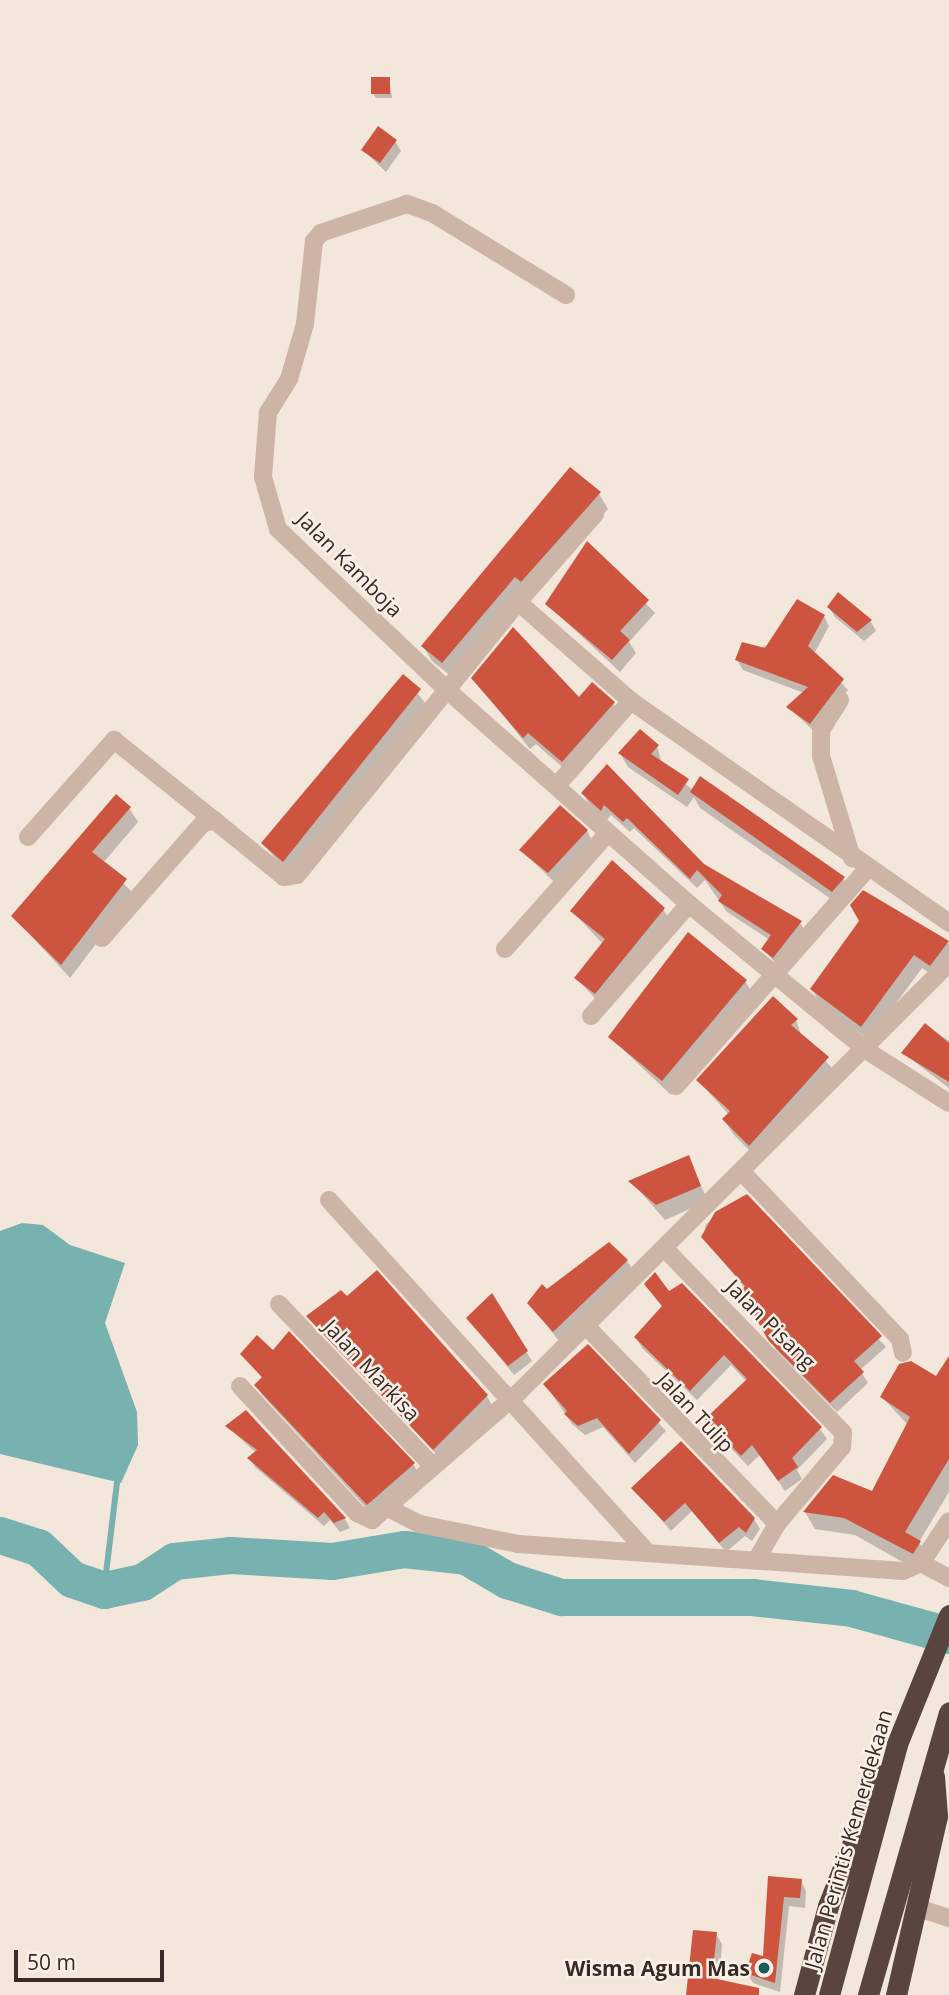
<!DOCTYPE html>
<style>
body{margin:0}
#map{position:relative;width:949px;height:1995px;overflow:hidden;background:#f3e6db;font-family:"Open Sans",sans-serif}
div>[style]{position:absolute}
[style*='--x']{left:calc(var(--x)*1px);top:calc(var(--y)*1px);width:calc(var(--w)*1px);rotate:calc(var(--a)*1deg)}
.water>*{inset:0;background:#78b2b0}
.shadow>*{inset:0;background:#0003}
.stream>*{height:6px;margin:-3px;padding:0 3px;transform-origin:3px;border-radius:3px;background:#78b2b0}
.river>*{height:37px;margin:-18.5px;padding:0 18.5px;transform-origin:18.5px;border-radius:18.5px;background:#78b2b0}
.building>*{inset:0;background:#cd553f}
.minor>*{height:18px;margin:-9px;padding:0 9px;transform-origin:9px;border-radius:9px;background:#ccb4a6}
.highway>*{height:21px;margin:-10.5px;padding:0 10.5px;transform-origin:10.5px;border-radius:10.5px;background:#59443e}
.dots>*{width:19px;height:19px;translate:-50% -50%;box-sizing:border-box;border:4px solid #fbf0e8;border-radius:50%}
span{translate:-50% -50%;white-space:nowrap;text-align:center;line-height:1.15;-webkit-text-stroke:5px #fbf0e8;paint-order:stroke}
.street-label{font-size:21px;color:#382b27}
.poi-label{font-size:21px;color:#382b27;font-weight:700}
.right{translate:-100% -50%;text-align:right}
.scale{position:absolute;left:14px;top:1950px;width:150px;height:32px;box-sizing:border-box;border:4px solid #382b27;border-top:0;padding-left:9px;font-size:21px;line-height:24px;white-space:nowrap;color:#382b27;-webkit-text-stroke:5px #fbf0e8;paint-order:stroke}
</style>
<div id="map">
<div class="water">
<div style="clip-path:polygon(22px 1223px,43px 1225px,70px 1245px,125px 1263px,105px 1323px,137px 1412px,138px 1445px,121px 1483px,0 1454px,0 1231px)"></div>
</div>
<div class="shadow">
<div style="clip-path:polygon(389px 79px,392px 98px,376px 98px,373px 93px)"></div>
<div style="clip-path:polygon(395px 141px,401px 151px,386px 172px,363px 150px)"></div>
<div style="clip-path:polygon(599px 494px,608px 509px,452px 677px,432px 661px,423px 646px)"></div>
<div style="clip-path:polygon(587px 543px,655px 613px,629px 642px,636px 653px,620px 672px,547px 604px)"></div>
<div style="clip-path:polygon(838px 595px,871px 622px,876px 631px,864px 641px,835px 617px,829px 607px)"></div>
<div style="clip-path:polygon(824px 616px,829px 626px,814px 654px,848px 690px,816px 733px,788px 707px,804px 693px,743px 670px,737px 660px)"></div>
<div style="clip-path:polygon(404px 677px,431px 710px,295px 881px,263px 844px)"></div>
<div style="clip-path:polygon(473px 678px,613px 703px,620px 715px,569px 773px,536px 744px,530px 749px)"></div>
<div style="clip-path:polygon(657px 746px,662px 764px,693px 790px,843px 878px,852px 894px,841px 906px,700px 808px,694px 797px,687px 807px,628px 767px,620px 753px)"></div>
<div style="clip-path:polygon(607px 767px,703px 865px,800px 923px,807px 933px,780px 968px,763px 949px,770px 940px,727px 912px,705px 880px,697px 888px,634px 828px,630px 832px,611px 815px,607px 820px,589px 804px,583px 793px)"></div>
<div style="clip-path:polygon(129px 808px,138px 822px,103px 863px,134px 894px,70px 978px,13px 916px)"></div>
<div style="clip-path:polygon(587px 831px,592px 841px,554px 882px,521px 850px)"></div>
<div style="clip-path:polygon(663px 909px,672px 924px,604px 1008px,576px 978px,603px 944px,572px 911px)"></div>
<div style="clip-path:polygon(861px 921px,949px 944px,949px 965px,939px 979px,922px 968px,869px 1040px,820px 1003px,812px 989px)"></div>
<div style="clip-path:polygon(745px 981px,754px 996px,671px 1095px,610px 1037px)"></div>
<div style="clip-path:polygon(796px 1020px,802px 1037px,836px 1072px,758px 1159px,733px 1134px,724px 1119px,729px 1115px,698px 1080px)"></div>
<div style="clip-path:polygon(926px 1025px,949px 1041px,949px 1088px,903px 1053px)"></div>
<div style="clip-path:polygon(688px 1157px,708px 1201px,665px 1220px,631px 1181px)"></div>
<div style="clip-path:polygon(747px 1196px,886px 1347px,860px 1370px,868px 1383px,837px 1412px,776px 1350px,745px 1288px,703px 1237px,706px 1224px)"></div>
<div style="clip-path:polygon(627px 1261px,633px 1270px,559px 1341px,529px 1303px)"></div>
<div style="clip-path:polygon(646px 1284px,669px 1293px,820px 1429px,827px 1439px,797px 1470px,802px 1479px,785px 1491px,760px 1455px,748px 1466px,713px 1430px,707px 1419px,747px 1382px,731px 1365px,697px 1400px,642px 1348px,636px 1337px,663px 1308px)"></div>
<div style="clip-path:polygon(492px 1296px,532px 1361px,514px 1375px,468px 1318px)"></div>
<div style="clip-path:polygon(309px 1317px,487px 1396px,492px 1406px,440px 1458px)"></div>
<div style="clip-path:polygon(587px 1346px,666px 1431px,635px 1463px,603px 1427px,585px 1435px,572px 1424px,545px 1384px)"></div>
<div style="clip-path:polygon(274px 1352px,413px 1464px,419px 1474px,371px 1513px,262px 1395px,257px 1385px,263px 1379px,243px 1354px)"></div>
<div style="clip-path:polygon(949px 1359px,949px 1492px,919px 1542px,930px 1560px,920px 1572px,855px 1535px,815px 1529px,805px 1512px,873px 1493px,908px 1425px,882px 1397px,937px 1379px)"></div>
<div style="clip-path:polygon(246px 1412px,345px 1519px,350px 1528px,340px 1532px,330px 1520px,324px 1526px,255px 1467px,250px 1458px,256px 1453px,227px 1426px)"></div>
<div style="clip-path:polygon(634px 1488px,754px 1519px,760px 1529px,752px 1541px,745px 1536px,726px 1552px,692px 1511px,671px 1531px)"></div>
<div style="clip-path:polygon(770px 1878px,801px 1881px,806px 1891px,805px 1908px,789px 1906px,780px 1992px,753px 1983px,747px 1973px,764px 1959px)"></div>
<div style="clip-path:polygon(716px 1934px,722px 1944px,718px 1995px,688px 1995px)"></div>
</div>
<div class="stream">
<div style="--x:104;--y:1590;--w:109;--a:-83.1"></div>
</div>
<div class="river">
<div style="--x:0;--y:1535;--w:40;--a:18"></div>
<div style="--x:38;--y:1547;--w:47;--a:43.3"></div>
<div style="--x:72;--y:1579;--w:34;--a:19"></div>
<div style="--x:104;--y:1590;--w:39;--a:-12"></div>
<div style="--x:142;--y:1582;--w:38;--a:-33"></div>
<div style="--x:174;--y:1561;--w:56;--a:-6.1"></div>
<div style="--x:230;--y:1555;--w:102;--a:3.4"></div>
<div style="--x:332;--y:1561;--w:73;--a:-9.5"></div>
<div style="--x:404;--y:1549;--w:62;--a:6.4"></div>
<div style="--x:466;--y:1556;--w:48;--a:30.3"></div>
<div style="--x:507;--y:1580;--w:57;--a:17.5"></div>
<div style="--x:561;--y:1597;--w:191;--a:0"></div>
<div style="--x:752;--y:1597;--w:100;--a:6.3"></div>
<div style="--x:851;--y:1608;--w:102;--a:15.4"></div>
</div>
<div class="building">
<div style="clip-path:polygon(371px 77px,390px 77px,390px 94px,371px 94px)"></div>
<div style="clip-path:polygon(378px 126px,397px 140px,380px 163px,361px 150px)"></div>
<div style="clip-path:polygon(570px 467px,601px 492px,521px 582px,515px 577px,442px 663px,421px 646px)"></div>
<div style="clip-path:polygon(587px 541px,649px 600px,620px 631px,630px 640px,612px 660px,545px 604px)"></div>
<div style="clip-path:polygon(838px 592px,872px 620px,857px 632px,827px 607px)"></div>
<div style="clip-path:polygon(797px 599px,825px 615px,808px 646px,844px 679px,810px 724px,786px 707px,808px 687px,735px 660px,742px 642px,765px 648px)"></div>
<div style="clip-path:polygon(513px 627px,579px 697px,592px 682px,615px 702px,562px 762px,528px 733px,523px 738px,471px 678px)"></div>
<div style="clip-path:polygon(403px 674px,421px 689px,283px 862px,261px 843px)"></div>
<div style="clip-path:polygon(640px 729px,659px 745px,651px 754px,689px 779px,678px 795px,618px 753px)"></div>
<div style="clip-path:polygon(607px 764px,704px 864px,802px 921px,773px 958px,761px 949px,771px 935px,718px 901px,722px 895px,697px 870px,690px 879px,627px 818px,623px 822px,604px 805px,601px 811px,581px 793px)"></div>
<div style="clip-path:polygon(700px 776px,845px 877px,832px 892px,690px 792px)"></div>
<div style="clip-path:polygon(116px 794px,131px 807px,92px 852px,127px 879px,61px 965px,11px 916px)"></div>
<div style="clip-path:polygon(560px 805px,588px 830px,548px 873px,519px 850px)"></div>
<div style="clip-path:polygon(612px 860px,665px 908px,595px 994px,574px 978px,605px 939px,570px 911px)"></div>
<div style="clip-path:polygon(863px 890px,949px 941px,930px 966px,914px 955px,861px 1027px,810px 989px,859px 921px,850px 905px)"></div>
<div style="clip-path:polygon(688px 932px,747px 980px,662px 1081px,608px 1037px)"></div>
<div style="clip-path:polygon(773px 996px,798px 1019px,791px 1025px,829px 1057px,749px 1146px,722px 1119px,730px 1111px,696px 1080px)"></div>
<div style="clip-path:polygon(925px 1023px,949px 1043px,949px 1082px,901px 1053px)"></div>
<div style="clip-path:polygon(689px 1155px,701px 1186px,656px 1205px,628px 1181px)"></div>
<div style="clip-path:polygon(747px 1194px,882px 1336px,854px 1361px,864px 1372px,830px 1403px,768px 1340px,741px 1291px,745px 1286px,701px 1237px,715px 1212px)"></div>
<div style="clip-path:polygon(609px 1242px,628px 1260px,553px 1332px,527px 1303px,542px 1284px,547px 1289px)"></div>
<div style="clip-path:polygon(377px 1270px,488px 1395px,433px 1450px,306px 1316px,341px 1290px,347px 1296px)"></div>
<div style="clip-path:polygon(655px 1272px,669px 1291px,682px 1283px,822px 1427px,792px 1458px,798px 1467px,778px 1481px,752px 1445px,741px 1456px,705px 1419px,747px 1379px,724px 1355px,690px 1391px,634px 1337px,662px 1306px,644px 1284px)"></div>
<div style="clip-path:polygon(492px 1293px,528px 1351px,508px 1366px,466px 1318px)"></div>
<div style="clip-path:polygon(289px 1331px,415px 1463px,367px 1505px,254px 1385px,262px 1377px,240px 1354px,257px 1335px,273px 1350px)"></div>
<div style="clip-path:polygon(588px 1344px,661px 1420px,629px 1454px,597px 1418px,578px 1426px,564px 1414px,567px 1411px,543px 1384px)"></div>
<div style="clip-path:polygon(949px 1356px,949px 1459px,905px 1532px,921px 1541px,913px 1554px,844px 1518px,803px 1512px,833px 1475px,872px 1491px,910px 1417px,880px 1397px,899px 1364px,911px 1361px,936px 1376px)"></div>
<div style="clip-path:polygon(246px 1410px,346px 1518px,334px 1523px,324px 1512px,318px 1518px,247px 1458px,257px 1450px,225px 1426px)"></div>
<div style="clip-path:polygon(681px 1441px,755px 1518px,746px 1533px,739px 1527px,719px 1543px,685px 1503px,664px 1522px,631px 1488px)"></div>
<div style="clip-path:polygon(768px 1876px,802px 1879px,800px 1898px,784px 1897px,775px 1983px,745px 1973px,752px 1953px,763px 1956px)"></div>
<div style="clip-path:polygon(693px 1930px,717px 1932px,712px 1978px,759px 1988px,759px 1995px,686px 1995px)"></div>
</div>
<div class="minor">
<div style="--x:566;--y:295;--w:157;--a:-148.5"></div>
<div style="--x:432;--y:213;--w:27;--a:-160"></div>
<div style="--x:407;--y:204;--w:91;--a:161.4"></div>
<div style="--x:321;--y:233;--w:11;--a:131"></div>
<div style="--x:314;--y:241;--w:83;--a:96.2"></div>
<div style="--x:305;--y:324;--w:57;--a:106.2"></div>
<div style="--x:289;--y:379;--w:39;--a:122"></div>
<div style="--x:268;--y:412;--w:65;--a:94.4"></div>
<div style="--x:263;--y:477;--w:54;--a:73.9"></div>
<div style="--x:278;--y:529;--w:232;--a:43.6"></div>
<div style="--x:446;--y:689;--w:324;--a:41.5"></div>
<div style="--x:689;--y:904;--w:229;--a:39.5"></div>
<div style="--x:866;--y:1050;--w:98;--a:32.6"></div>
<div style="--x:518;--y:602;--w:117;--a:-48.8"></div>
<div style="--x:840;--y:700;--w:36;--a:122"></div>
<div style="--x:821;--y:730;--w:26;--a:90"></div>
<div style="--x:821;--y:756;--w:107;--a:73.1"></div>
<div style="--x:559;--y:783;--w:109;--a:-48.7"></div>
<div style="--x:28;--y:837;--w:130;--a:-48.4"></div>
<div style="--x:114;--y:740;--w:128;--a:38.7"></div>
<div style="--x:102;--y:938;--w:152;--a:-48.7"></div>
<div style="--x:202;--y:824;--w:13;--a:-18"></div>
<div style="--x:214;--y:820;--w:90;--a:39.2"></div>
<div style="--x:284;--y:877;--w:13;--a:-9"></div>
<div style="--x:297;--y:875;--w:351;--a:-51"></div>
<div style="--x:518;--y:602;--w:150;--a:41.2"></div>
<div style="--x:631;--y:701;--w:388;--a:34.9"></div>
<div style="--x:505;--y:949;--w:155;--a:-48.4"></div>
<div style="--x:591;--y:1016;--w:149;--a:-48.8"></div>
<div style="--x:676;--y:1086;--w:289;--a:-48.6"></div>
<div style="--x:742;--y:1172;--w:230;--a:46.6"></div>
<div style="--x:900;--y:1339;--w:14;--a:78"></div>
<div style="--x:329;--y:1200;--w:476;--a:47.9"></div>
<div style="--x:665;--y:1249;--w:256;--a:45.9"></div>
<div style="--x:843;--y:1433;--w:14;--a:94"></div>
<div style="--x:842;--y:1447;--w:101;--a:130.2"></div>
<div style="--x:777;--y:1524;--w:38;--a:120"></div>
<div style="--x:279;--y:1304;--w:224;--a:46.5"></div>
<div style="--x:586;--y:1326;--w:275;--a:46"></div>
<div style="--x:240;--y:1386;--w:173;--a:47.3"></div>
<div style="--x:357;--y:1513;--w:17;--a:25"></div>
<div style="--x:372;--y:1520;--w:195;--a:-41"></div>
<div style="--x:519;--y:1392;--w:607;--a:-44.93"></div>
<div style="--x:388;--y:1508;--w:36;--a:27"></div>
<div style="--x:420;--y:1524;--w:100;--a:11.5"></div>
<div style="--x:518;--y:1544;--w:386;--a:4"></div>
<div style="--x:903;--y:1571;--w:20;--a:-24"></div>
<div style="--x:921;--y:1563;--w:50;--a:-56.3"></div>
<div style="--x:921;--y:1563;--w:32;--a:28"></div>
<div style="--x:918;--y:1908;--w:33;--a:18"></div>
</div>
<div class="highway">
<div style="--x:804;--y:1995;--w:92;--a:-74.9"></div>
<div style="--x:828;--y:1906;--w:140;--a:-68.6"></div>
<div style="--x:829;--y:1995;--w:260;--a:-74.8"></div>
<div style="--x:897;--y:1744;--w:139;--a:-68"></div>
<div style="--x:868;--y:1995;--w:294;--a:-74"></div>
<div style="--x:896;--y:1995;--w:184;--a:-77.1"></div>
<div style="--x:937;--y:1816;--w:40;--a:-94.3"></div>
</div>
<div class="dots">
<div style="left:764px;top:1968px;background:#1a5c5b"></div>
</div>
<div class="street-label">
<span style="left:350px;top:564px;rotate:45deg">Jalan Kamboja</span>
<span style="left:771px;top:1324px;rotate:45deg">Jalan Pisang</span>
<span style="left:372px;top:1370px;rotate:47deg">Jalan Markisa</span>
<span style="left:696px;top:1412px;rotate:47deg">Jalan Tulip</span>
<span style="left:848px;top:1839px;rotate:-74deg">Jalan Perintis Kemerdekaan</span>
</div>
<div class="poi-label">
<span class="right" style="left:750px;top:1968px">Wisma Agum Mas</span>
</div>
<div class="scale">50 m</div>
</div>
